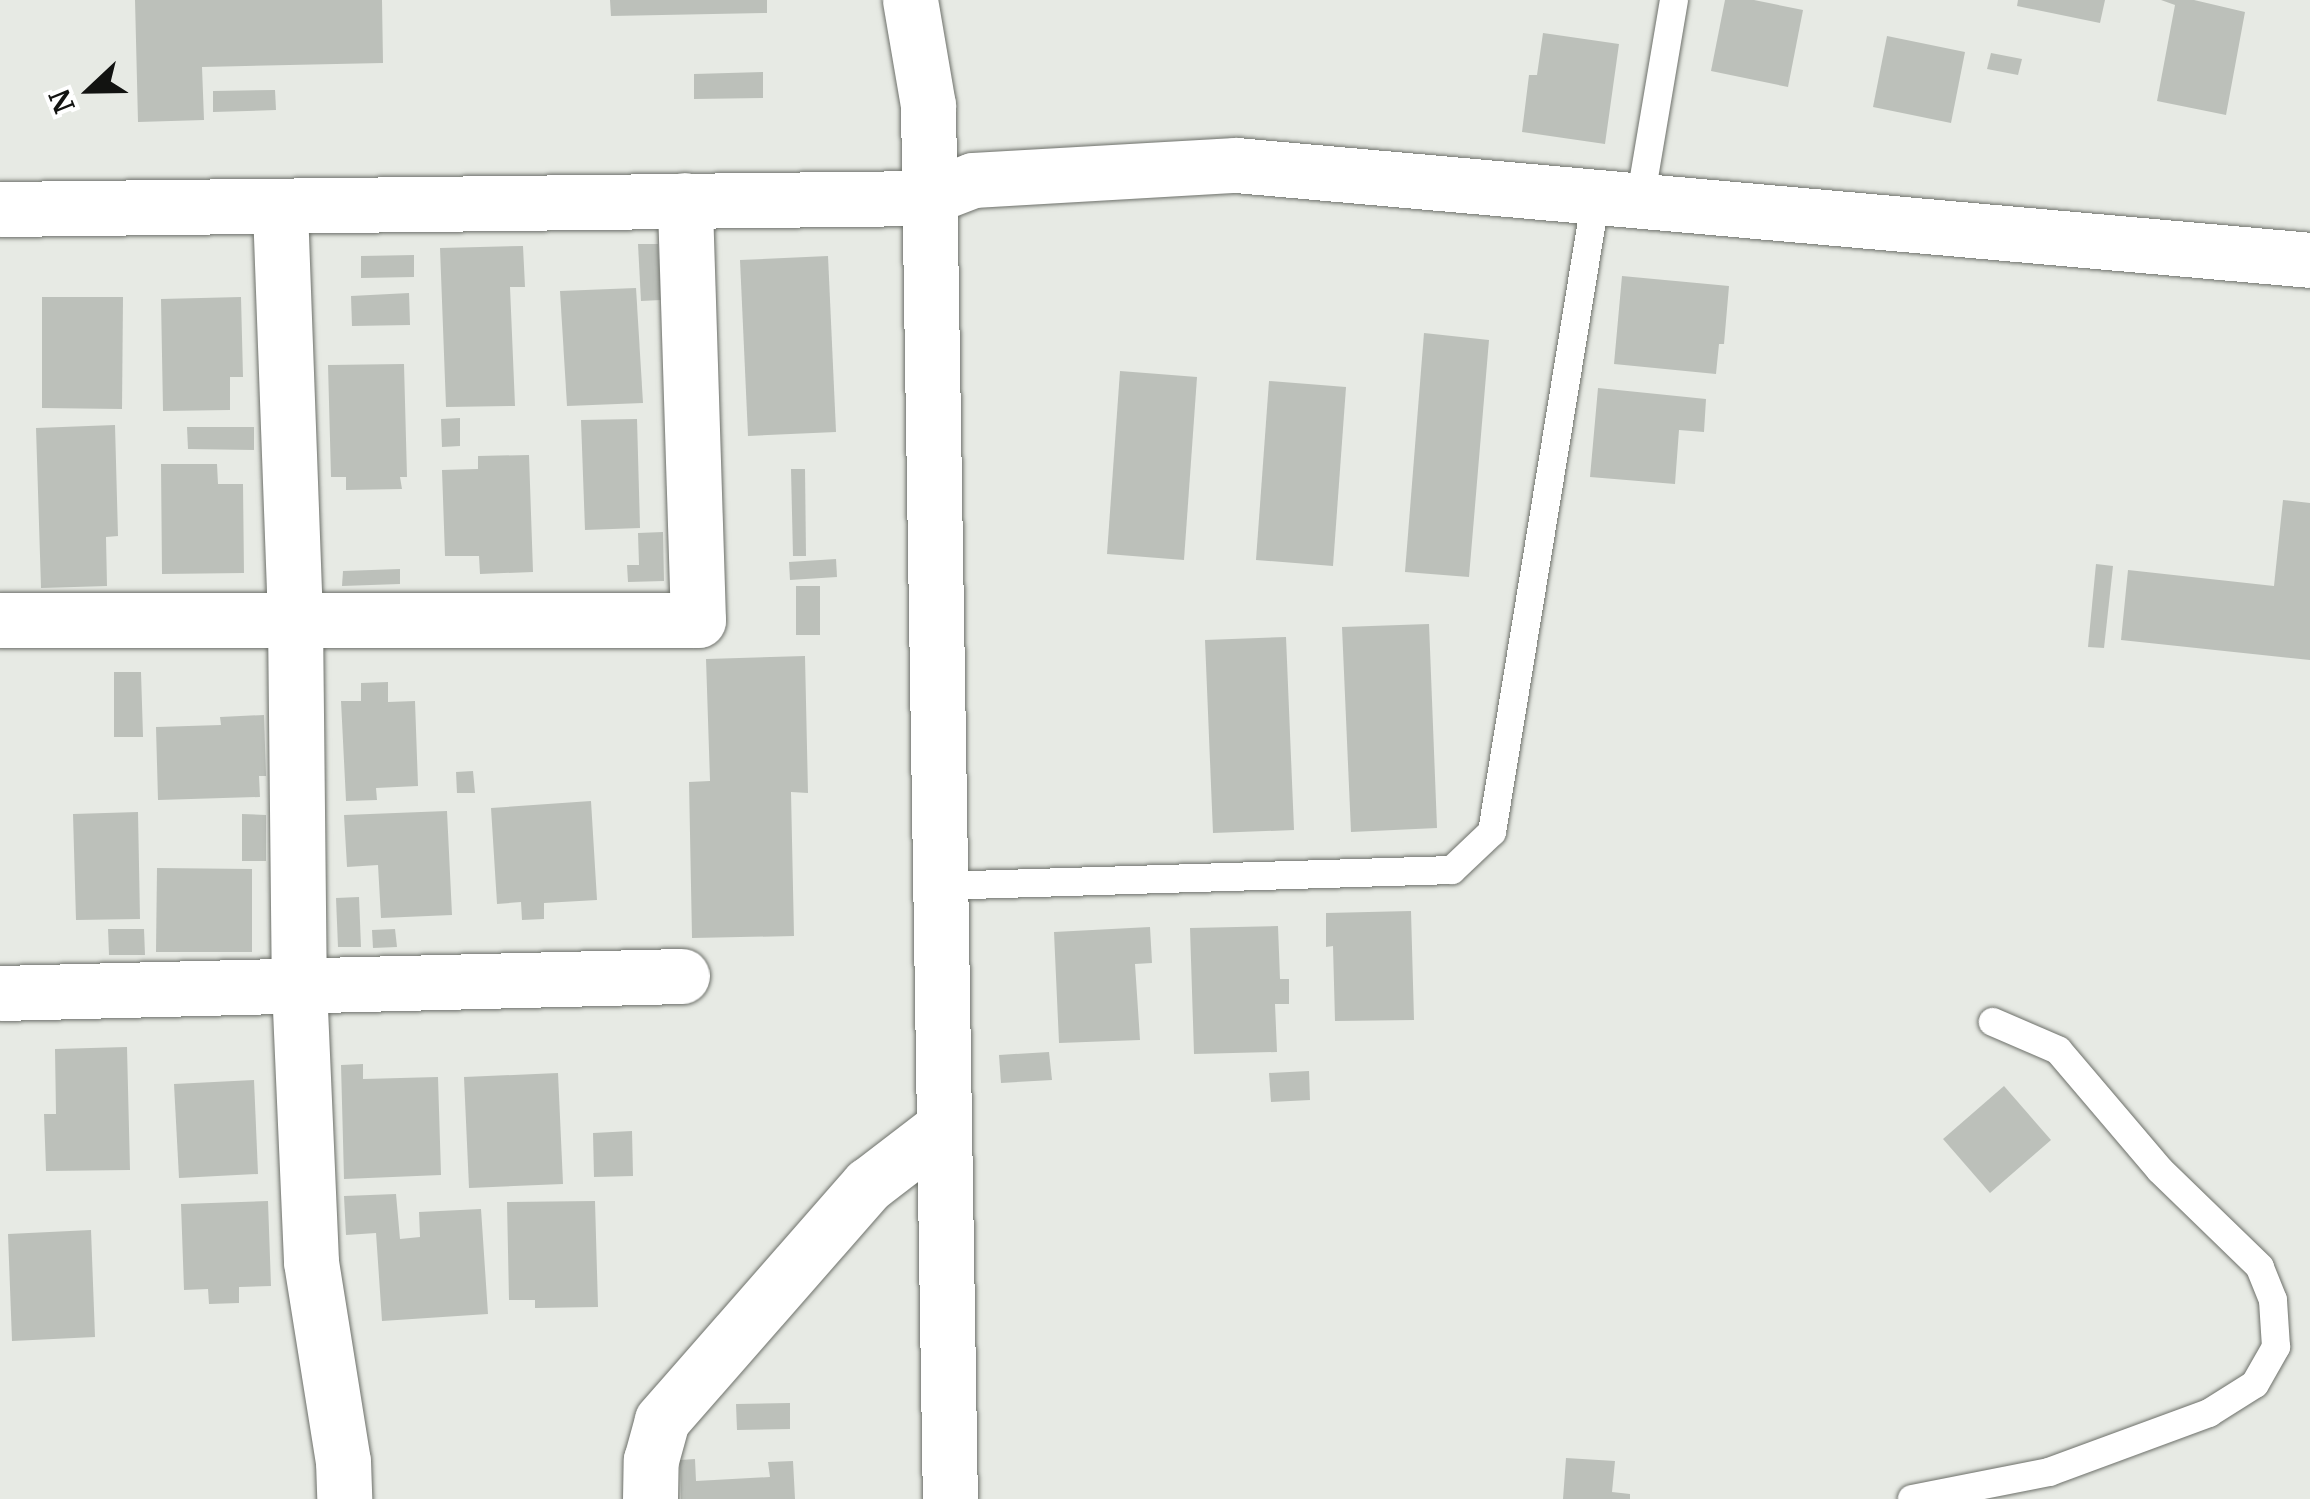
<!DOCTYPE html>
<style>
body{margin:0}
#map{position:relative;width:2310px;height:1499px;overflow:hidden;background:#e7eae4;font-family:Merriweather,serif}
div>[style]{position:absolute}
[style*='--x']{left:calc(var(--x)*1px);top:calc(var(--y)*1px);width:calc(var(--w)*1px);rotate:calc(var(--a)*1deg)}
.building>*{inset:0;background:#bcc0ba}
.roads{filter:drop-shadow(0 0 2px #6d706a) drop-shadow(0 0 2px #6d706a)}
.service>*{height:28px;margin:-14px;padding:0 14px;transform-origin:14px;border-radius:14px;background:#fff}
.minor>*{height:55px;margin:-27.5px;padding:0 27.5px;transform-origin:27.5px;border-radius:27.5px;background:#fff}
span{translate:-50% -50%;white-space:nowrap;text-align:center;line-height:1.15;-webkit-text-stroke:8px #fff;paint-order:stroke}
.north{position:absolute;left:40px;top:40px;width:100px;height:100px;-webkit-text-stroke:8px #fff;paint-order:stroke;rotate:248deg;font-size:28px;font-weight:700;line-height:40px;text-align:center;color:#121311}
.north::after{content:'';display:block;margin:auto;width:35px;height:45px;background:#121311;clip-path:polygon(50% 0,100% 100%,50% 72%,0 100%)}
</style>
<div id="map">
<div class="building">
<div style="clip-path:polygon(135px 0,382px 0,383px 63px,202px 67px,204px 120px,138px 122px)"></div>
<div style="clip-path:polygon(610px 0,767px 0,767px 13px,611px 16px)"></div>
<div style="clip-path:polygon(1725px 0,1754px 0,1803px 10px,1788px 87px,1711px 71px)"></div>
<div style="clip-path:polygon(2018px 0,2105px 0,2100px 23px,2017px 6px)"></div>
<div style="clip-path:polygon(2161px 0,2194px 0,2245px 12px,2226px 115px,2157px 101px,2175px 5px)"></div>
<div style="clip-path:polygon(1543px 33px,1619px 44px,1605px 144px,1522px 132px,1529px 75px,1537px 75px)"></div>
<div style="clip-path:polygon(1887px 36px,1965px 52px,1951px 123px,1873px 107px)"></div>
<div style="clip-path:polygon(1991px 53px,2022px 59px,2018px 75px,1987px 69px)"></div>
<div style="clip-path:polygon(763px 72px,763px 98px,694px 99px,694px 74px)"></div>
<div style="clip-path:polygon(275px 90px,276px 110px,213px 112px,213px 91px)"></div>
<div style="clip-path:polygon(638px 244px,658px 244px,661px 300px,641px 301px)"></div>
<div style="clip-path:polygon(523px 246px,525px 287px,510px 287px,515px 406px,446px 407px,440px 248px)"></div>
<div style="clip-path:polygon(414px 255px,414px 277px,361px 278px,361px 256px)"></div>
<div style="clip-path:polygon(828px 256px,836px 432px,748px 436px,740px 260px)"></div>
<div style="clip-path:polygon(1622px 276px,1729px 286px,1724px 344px,1719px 344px,1716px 374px,1614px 364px)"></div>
<div style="clip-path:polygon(636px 288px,643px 403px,567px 406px,560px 291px)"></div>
<div style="clip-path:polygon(409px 293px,410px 325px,352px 326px,351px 296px)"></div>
<div style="clip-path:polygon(42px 297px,123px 297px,122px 409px,42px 408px)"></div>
<div style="clip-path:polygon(241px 297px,243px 377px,230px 377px,230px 410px,163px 411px,161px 299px)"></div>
<div style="clip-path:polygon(1424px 333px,1489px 340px,1469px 577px,1405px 572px)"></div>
<div style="clip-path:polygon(404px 364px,407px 477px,400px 477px,402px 489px,346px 490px,346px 477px,331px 477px,328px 365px)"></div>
<div style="clip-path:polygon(1120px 371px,1197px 377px,1184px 560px,1107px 554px)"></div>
<div style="clip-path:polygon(1269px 381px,1346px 387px,1333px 566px,1256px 560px)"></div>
<div style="clip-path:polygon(1598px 388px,1706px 399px,1704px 432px,1679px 430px,1675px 484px,1590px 477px)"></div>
<div style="clip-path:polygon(460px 418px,460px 446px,442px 447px,441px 419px)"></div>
<div style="clip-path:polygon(637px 419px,640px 528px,585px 530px,581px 420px)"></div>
<div style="clip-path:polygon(115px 425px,118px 536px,106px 537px,107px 586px,41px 588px,36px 428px)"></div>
<div style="clip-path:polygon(187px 427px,254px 427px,254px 450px,188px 449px)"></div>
<div style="clip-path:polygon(529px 455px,533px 572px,480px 574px,479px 556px,445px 556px,442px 470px,478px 469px,478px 456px)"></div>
<div style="clip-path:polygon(161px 464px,217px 464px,218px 484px,243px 484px,244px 573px,162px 574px)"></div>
<div style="clip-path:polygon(791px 469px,805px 469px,806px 556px,793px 556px)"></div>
<div style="clip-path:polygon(2283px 500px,2310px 503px,2310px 660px,2121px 640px,2128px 570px,2274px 586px)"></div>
<div style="clip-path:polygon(663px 532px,664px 581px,628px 582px,627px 565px,639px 565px,638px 533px)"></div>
<div style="clip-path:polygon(836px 559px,837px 577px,790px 580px,789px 562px)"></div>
<div style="clip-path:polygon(2096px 564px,2113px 566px,2104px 648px,2088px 647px)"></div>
<div style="clip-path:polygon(400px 569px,400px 584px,342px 586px,343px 571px)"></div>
<div style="clip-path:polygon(796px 586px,820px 586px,820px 635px,796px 635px)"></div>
<div style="clip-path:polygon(1429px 624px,1437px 828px,1351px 832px,1342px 627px)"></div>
<div style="clip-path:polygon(1286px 637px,1294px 830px,1213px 833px,1205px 640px)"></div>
<div style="clip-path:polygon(805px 656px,808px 793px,791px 792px,794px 936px,692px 938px,689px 782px,710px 781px,706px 659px)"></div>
<div style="clip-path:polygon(114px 672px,141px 672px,143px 737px,114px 737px)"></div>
<div style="clip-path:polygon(388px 682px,388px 702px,415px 701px,418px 786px,376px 788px,377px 800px,346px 801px,341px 701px,361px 701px,361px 683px)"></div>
<div style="clip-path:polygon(264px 715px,266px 776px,259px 776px,260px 797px,158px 800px,156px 727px,221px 725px,220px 717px)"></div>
<div style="clip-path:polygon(473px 771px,475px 793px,457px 793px,456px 772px)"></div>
<div style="clip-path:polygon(591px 801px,597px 900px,544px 903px,544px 919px,522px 920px,521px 902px,497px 904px,491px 808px)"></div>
<div style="clip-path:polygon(447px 811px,452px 915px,381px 918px,378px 865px,347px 867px,344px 815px)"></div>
<div style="clip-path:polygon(138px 812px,140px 919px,76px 920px,73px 814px)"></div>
<div style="clip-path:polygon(242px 814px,266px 815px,266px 861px,242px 861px)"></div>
<div style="clip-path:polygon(157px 868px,252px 869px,252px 952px,156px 952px)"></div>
<div style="clip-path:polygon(359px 897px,361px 947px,338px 947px,336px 898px)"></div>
<div style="clip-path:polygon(1411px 911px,1414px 1020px,1335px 1021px,1333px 946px,1326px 947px,1326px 913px)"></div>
<div style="clip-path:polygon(1278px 926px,1280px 979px,1289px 979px,1289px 1004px,1275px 1004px,1277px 1052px,1194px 1054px,1190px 928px)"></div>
<div style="clip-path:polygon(1150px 927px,1152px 963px,1135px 964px,1140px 1040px,1059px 1043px,1054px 932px)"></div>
<div style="clip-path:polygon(108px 929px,144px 929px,145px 955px,109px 955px)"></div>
<div style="clip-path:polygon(395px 929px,397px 947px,373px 948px,372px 930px)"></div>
<div style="clip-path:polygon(127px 1047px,130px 1170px,46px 1171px,44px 1114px,56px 1114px,55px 1049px)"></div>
<div style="clip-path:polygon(1049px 1052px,1052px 1080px,1001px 1083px,999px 1055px)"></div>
<div style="clip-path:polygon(363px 1064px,363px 1079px,438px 1077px,441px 1175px,344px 1179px,341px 1065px)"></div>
<div style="clip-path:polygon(1309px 1071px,1310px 1100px,1271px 1102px,1269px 1073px)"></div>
<div style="clip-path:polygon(558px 1073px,563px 1184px,469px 1188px,464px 1077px)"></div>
<div style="clip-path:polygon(254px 1080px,258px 1174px,179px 1178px,174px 1084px)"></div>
<div style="clip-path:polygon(2004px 1086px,2051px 1140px,1990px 1193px,1943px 1139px)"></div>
<div style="clip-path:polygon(632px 1131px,633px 1176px,594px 1177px,593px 1133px)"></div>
<div style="clip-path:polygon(396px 1194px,400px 1239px,420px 1237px,419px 1212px,481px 1209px,488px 1314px,382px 1321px,376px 1233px,346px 1235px,344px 1196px)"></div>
<div style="clip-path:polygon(268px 1201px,271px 1286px,239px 1287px,239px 1303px,209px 1304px,208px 1289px,184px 1290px,181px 1204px)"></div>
<div style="clip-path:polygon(595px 1201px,598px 1307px,535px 1308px,535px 1300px,509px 1300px,507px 1202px)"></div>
<div style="clip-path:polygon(91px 1230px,95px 1337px,12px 1341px,8px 1234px)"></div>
<div style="clip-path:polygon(790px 1403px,790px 1429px,737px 1430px,736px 1404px)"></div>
<div style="clip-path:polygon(1566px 1458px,1615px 1461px,1612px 1492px,1630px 1494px,1630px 1499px,1563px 1499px)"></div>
<div style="clip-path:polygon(695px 1459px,696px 1481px,770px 1477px,768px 1462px,793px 1461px,795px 1499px,681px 1499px,680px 1460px)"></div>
</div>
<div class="roads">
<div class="service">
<div style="--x:1640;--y:201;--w:204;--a:-80.4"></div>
<div style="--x:938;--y:886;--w:514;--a:-1.78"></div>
<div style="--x:1452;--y:870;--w:55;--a:-43.5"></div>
<div style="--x:1492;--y:832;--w:644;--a:-80.71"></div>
<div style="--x:1912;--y:1499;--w:140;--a:-11.1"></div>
<div style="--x:2049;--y:1472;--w:171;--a:-20.2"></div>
<div style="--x:2209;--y:1413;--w:54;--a:-32.2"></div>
<div style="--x:2255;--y:1384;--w:43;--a:-60.4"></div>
<div style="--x:2276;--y:1347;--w:47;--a:-93.7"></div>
<div style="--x:2273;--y:1300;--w:35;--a:-112"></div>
<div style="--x:2260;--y:1267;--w:139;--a:-135.9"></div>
<div style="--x:2160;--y:1170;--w:157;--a:-130.4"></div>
<div style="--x:2058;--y:1050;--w:71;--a:-156.7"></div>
</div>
<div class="minor">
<div style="--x:910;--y:0;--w:107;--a:80.3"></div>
<div style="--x:928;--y:105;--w:1394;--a:89.1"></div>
<div style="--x:0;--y:209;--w:926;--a:-0.68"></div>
<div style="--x:926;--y:198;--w:50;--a:-21"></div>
<div style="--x:973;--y:180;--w:263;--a:-3.3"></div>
<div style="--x:1236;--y:165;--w:1078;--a:5.05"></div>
<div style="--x:280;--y:209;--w:410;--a:87.9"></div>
<div style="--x:295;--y:619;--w:367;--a:89.4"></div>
<div style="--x:299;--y:986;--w:276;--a:87.5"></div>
<div style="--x:311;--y:1262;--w:202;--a:80.9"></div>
<div style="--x:343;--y:1461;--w:38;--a:88"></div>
<div style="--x:0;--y:620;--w:698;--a:0"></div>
<div style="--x:698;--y:620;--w:420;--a:-91.8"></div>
<div style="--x:0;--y:993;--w:682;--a:-1.43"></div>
<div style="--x:650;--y:1499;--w:39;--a:-89"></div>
<div style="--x:651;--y:1460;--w:41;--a:-74.6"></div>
<div style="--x:662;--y:1420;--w:313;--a:-48.8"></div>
<div style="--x:868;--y:1185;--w:92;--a:-37.5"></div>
</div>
</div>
<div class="north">N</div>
</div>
